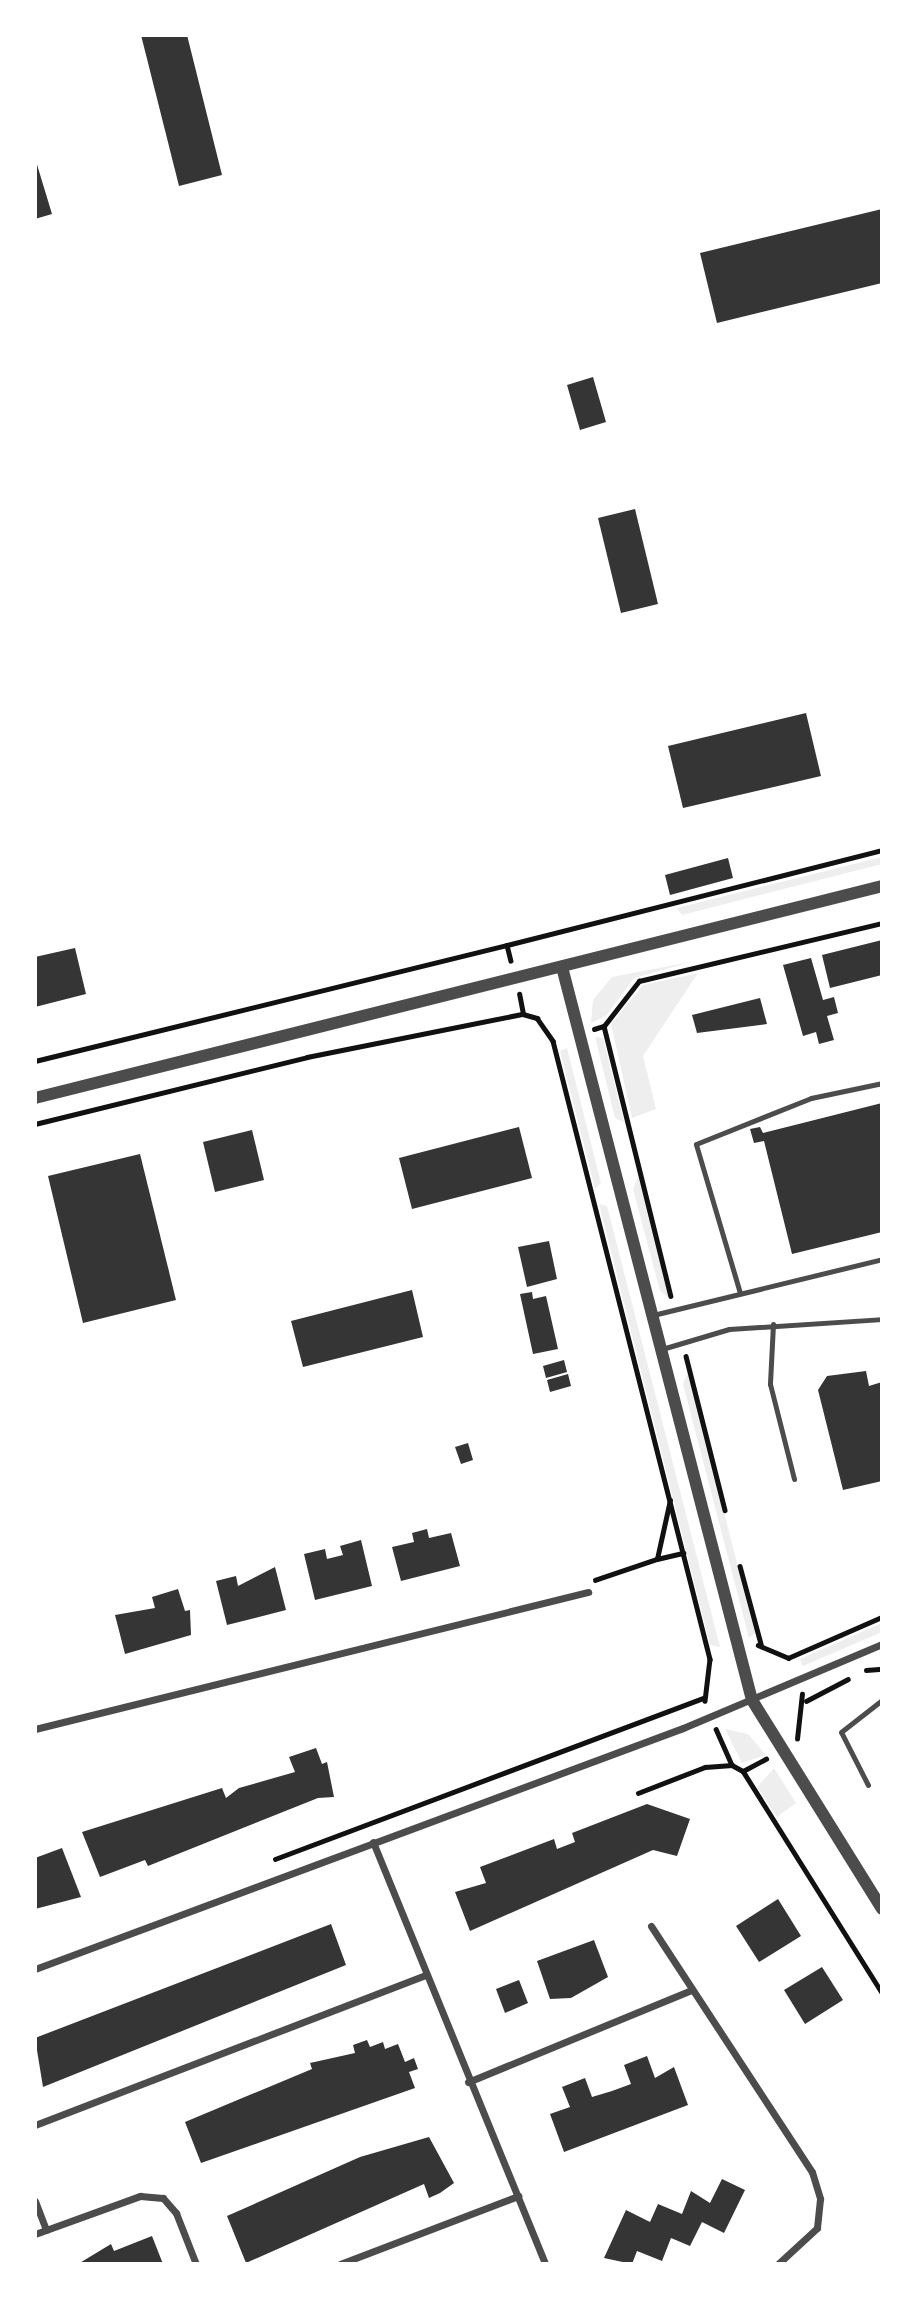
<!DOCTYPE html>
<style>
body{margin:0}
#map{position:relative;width:917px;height:2299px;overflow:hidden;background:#fff;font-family:"DejaVu Sans",sans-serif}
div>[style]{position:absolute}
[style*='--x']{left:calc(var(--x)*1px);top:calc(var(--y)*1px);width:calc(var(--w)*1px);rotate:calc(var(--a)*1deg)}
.green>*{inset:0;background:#eee}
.building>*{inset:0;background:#353535}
.path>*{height:4.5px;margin:-2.25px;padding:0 2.25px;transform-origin:2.25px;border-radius:2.25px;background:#111}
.service>*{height:5px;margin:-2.5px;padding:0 2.5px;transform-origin:2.5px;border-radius:2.5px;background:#4c4c4c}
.minor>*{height:7px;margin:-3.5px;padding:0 3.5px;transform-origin:3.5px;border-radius:3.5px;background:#4c4c4c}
.tertiary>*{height:12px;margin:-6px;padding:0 6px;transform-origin:6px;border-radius:6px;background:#4c4c4c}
span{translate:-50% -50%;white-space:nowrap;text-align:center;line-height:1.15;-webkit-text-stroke:7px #fff;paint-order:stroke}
.frame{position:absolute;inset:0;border:37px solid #fff;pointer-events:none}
</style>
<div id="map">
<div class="green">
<div style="clip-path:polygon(882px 857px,882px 864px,682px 915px,677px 908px)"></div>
<div style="clip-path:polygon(695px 961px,634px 978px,606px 1016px,591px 1023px,593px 1000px,612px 977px)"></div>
<div style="clip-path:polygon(698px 973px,643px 1056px,656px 1109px,632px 1118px,611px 1024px,643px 985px)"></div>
<div style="clip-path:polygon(595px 1037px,603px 1038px,624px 1122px,615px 1118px)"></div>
<div style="clip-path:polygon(567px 1048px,601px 1183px,595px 1189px,560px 1051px)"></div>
<div style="clip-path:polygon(638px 1176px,669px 1298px,660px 1291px,633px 1189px)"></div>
<div style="clip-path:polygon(599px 1204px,607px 1206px,720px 1647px,710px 1645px)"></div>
<div style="clip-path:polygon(688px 1372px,755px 1633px,749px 1638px,683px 1384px)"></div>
<div style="clip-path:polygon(882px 1623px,882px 1632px,803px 1666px,800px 1659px)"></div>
<div style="clip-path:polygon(725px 1729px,748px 1734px,766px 1755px,742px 1763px)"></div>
<div style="clip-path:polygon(774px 1768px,796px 1803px,777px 1817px,757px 1787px)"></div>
</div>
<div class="building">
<div style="clip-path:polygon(141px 35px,187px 35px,222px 175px,179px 186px)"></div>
<div style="clip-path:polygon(35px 158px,52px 214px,35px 219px)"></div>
<div style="clip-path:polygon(882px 209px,882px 283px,717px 323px,700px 253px)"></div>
<div style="clip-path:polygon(593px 377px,606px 422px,580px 430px,567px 385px)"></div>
<div style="clip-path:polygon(635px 509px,658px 604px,621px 613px,598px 518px)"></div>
<div style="clip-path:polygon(806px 713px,821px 776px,683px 808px,668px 746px)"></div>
<div style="clip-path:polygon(728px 858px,733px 878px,670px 895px,665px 875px)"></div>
<div style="clip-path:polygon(882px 940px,882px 975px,830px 988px,822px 955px)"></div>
<div style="clip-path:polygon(75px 948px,86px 994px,35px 1007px,35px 957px)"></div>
<div style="clip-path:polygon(811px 958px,823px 1000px,834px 997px,838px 1013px,827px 1016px,834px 1040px,819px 1044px,816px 1032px,803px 1036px,783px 965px)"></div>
<div style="clip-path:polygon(760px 998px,767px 1024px,697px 1033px,692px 1015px)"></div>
<div style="clip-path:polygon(882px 1103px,882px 1232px,792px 1254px,764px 1141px,754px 1143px,750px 1129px,760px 1127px,763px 1133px)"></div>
<div style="clip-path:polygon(519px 1127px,532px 1178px,412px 1209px,399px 1158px)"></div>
<div style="clip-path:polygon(252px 1130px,264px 1180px,215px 1192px,203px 1142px)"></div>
<div style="clip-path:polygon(140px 1154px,176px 1300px,83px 1323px,48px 1176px)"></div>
<div style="clip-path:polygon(549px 1241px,557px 1279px,527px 1287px,518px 1247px)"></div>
<div style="clip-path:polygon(412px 1290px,423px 1337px,303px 1367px,291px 1321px)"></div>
<div style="clip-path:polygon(532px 1292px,533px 1299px,546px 1296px,558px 1349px,533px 1354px,520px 1294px)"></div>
<div style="clip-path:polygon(564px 1360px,567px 1372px,546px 1378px,543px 1366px)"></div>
<div style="clip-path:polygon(866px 1371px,869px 1386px,882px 1382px,882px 1481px,843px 1490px,818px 1390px,827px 1376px)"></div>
<div style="clip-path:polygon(568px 1374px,571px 1386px,550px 1392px,547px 1380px)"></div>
<div style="clip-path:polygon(468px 1443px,473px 1460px,461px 1464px,455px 1447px)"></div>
<div style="clip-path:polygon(427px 1529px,429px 1538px,451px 1533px,460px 1566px,401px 1581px,392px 1547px,414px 1542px,412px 1533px)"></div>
<div style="clip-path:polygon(361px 1540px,372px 1586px,315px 1600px,304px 1554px,325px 1549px,327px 1559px,343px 1555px,340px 1546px)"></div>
<div style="clip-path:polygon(275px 1567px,286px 1610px,227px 1625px,216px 1581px,236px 1576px,238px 1586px)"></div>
<div style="clip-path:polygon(178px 1589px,185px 1611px,190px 1610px,191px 1635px,125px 1654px,115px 1615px,155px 1608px,152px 1597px)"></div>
<div style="clip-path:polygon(316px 1748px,322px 1764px,327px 1762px,334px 1797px,318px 1798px,148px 1866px,145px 1860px,100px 1877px,82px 1832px,222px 1788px,226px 1798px,239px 1788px,295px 1772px,289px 1757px)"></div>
<div style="clip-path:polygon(647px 1804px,690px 1819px,677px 1856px,653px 1850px,470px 1931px,455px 1892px,486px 1883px,480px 1867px,554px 1839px,557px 1849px,575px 1842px,572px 1833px)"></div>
<div style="clip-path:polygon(62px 1848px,81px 1897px,35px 1909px,35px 1858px)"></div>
<div style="clip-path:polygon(778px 1899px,801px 1936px,759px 1962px,736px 1926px)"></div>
<div style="clip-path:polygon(331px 1924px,346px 1965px,43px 2087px,35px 2038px)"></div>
<div style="clip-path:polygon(594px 1940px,608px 1977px,571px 1998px,550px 1999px,537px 1961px)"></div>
<div style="clip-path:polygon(822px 1967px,843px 2000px,805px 2024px,784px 1990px)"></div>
<div style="clip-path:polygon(519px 1980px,528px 2003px,505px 2013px,496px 1989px)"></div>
<div style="clip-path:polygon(367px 2040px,370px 2047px,383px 2042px,385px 2049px,398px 2044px,405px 2062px,414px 2058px,418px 2069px,409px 2072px,415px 2088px,201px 2163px,185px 2122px,312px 2069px,310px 2063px,355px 2053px,353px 2045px)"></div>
<div style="clip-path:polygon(647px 2056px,655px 2078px,674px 2067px,688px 2105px,564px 2152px,550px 2114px,570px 2107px,562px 2087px,585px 2078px,592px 2097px,612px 2091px,631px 2084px,624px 2065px)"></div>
<div style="clip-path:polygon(429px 2137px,454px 2183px,440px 2193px,429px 2198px,424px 2184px,246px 2263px,227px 2216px,360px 2157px)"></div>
<div style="clip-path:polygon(722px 2179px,745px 2190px,724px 2233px,702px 2222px,690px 2246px,671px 2238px,662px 2261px,637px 2251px,632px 2264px,604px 2258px,626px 2210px,650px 2222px,658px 2204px,682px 2214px,691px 2191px,710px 2203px)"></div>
<div style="clip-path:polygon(152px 2236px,163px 2264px,78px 2264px,111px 2244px,114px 2251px)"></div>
</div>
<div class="path">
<div style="--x:507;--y:945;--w:387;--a:-14.2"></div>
<div style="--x:523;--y:1014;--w:15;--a:16"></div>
<div style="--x:537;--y:1018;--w:28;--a:55"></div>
<div style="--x:553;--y:1041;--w:638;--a:75.75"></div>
<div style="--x:710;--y:1659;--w:42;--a:96.8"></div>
<div style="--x:604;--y:1026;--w:57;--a:-52.1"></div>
<div style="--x:639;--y:981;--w:250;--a:-13.4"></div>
<div style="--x:594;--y:1029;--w:10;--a:-17"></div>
<div style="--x:604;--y:1026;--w:278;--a:76.1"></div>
<div style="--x:35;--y:1061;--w:486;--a:-13.8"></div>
<div style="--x:507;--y:945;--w:16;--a:76"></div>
<div style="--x:35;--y:1124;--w:280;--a:-13.8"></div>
<div style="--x:307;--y:1057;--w:220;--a:-11.3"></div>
<div style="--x:523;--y:1014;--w:20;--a:-101"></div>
<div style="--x:686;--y:1356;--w:159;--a:75.8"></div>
<div style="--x:657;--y:1559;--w:27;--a:-13"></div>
<div style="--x:740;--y:1566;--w:81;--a:74.9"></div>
<div style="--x:595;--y:1580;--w:65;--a:-18.7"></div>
<div style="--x:657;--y:1559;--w:60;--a:-77.6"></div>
<div style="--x:758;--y:1645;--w:33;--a:23"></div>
<div style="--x:788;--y:1658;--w:103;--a:-23.6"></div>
<div style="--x:866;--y:1670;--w:16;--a:-4"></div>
<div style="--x:806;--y:1701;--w:47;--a:-27.6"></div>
<div style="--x:716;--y:1729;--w:39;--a:66"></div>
<div style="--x:732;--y:1765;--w:13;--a:29"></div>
<div style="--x:743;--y:1771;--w:262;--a:57.9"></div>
<div style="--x:797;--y:1739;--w:45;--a:-83.7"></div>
<div style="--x:743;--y:1771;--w:26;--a:-28"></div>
<div style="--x:638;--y:1793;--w:72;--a:-21.2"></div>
<div style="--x:705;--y:1767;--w:27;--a:-4"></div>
<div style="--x:275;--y:1859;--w:458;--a:-20.6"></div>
</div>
<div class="service">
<div style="--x:740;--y:1293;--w:155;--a:-106.5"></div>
<div style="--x:696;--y:1144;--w:124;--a:-21.8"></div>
<div style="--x:811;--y:1098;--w:73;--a:-11.9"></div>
<div style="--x:653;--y:1315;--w:236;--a:-13.7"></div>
<div style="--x:773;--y:1324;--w:60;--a:92.9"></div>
<div style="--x:770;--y:1384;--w:98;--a:75.8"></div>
<div style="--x:662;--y:1349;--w:70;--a:-16.6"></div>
<div style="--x:729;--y:1329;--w:153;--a:-3.7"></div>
<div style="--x:868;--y:1785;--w:59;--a:-117"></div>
<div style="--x:841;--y:1732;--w:52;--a:-38"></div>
</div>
<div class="minor">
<div style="--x:35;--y:1729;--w:570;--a:-13.91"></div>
<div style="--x:373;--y:1842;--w:456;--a:67.8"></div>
<div style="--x:651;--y:1926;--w:294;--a:56.8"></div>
<div style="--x:812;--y:2172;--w:28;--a:73"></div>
<div style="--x:820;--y:2199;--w:29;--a:96"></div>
<div style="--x:817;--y:2228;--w:53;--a:137.3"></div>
<div style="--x:35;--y:1969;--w:691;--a:-20.4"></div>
<div style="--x:683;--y:1728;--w:216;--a:-22.9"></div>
<div style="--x:468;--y:2082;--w:241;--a:-22.4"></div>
<div style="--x:35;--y:2125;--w:419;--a:-21"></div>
<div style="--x:35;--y:2201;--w:31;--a:69"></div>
<div style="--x:35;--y:2234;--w:112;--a:-19.9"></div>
<div style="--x:140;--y:2196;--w:23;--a:5"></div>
<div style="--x:163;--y:2198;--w:20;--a:49"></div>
<div style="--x:176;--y:2213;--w:55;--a:68.6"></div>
<div style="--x:340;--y:2264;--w:191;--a:-20.9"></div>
</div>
<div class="tertiary">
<div style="--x:562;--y:967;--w:757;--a:75.47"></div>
<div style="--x:752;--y:1700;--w:246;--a:58.1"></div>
<div style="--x:35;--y:1098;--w:873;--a:-14.05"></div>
</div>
<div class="frame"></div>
</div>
